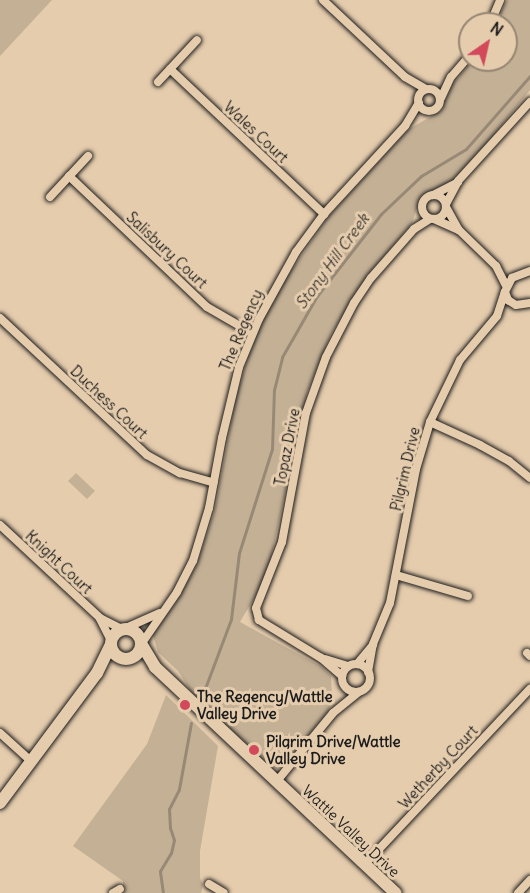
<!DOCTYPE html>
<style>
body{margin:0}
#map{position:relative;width:530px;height:893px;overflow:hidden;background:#e5ccad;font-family:Delius,sans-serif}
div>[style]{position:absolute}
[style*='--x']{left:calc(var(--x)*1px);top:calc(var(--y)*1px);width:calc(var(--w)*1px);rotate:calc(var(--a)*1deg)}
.green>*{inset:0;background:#c4b095}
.stream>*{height:3px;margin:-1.5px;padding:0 1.5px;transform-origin:1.5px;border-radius:1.5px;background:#988976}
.roads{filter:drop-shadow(0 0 2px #1c1c1c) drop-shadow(0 0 2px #1c1c1c)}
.street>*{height:8px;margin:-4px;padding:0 4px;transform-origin:4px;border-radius:4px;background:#e5ccad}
.street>.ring{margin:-4px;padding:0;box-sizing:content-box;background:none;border:8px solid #e5ccad;border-radius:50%}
.secondary>*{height:12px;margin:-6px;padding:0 6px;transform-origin:6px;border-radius:6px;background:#e5ccad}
.secondary>.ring{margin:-6px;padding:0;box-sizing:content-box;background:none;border:12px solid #e5ccad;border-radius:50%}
.dots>*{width:16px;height:16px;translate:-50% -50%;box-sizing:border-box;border:3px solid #e5ccad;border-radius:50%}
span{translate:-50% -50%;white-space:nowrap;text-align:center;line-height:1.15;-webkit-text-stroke:6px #e5ccad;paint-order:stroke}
.street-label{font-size:15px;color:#1c1c1c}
.poi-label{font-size:15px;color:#1c1c1c;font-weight:700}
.left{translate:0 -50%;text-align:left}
.water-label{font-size:16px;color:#413d37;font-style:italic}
.north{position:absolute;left:458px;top:12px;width:60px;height:60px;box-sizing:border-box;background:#e5ccad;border:2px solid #958673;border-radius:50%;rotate:34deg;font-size:16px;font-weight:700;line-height:24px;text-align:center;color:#1c1c1c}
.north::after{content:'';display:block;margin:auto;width:21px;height:27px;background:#d1495b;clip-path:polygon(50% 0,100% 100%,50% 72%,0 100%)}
</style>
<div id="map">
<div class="green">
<div style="clip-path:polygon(0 0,52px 0,0 56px)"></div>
<div style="clip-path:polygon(507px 0,530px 0,530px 90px,475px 158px,450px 183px,420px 198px,412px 223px,365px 279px,331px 334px,307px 392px,270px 562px,260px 588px,240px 622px,322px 667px,331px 676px,332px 697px,329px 710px,285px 765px,277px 769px,265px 767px,197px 701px,178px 671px,158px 652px,152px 632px,175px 604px,197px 565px,215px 510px,235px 402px,247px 360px,263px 319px,280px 287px,329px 216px,409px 129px,441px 111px,452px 85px,473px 60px,506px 60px,506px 24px,496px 24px)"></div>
<div style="clip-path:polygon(76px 473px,95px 491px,87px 499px,68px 481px)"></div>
<div style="clip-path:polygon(166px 695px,218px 746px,200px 851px,200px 878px,203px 885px,201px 893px,123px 893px,123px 881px,73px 846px,147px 744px)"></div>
</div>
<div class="stream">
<div style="--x:204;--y:691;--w:77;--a:-69.4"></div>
<div style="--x:231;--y:619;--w:66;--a:-83.1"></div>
<div style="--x:239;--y:553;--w:109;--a:-72.4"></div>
<div style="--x:272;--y:449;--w:59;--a:-88.1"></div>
<div style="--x:274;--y:390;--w:34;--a:-76"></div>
<div style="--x:282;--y:357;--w:70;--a:-60.2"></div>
<div style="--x:317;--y:296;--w:104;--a:-52"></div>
<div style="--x:381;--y:214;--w:55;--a:-43.5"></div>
<div style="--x:421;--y:176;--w:52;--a:-31"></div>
<div style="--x:466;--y:149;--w:97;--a:-48.8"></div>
<div style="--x:163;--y:893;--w:22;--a:-98"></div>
<div style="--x:160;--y:871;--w:21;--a:-59"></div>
<div style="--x:171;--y:853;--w:13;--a:-77"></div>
<div style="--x:174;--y:840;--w:13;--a:-108"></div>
<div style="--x:170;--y:828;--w:19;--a:-93"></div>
<div style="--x:169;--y:809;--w:22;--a:-63"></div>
<div style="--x:179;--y:789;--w:67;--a:-79.7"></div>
</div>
<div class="roads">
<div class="street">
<div style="--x:323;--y:0;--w:112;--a:43.2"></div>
<div style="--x:405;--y:77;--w:24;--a:30"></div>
<div style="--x:490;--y:24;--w:26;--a:-67"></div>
<div style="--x:170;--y:69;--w:212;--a:43.3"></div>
<div style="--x:158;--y:82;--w:57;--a:-47.1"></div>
<div class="ring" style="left:418px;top:89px;width:14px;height:14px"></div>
<div style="--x:441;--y:98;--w:23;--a:-65"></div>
<div style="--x:451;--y:77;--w:29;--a:-49"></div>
<div style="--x:69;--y:176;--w:190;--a:43.5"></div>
<div style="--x:207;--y:307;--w:52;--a:30"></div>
<div style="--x:433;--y:195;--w:28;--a:-27"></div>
<div class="ring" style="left:422px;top:195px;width:16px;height:16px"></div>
<div style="--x:50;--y:197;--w:56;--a:-47.2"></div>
<div style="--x:446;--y:204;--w:26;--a:-62"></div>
<div style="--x:458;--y:181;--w:107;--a:-47.7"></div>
<div style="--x:446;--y:207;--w:26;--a:61"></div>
<div style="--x:459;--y:230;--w:52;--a:44.2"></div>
<div style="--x:496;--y:266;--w:22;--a:63"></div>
<div style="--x:434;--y:219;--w:27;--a:24"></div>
<div style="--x:530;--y:271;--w:19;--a:159"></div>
<div style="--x:512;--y:278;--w:16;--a:117"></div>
<div style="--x:505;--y:292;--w:9;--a:69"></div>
<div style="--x:508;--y:300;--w:9;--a:32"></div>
<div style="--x:516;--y:305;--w:14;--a:-8"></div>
<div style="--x:0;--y:318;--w:201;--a:43"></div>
<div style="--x:147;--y:455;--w:38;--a:29"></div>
<div style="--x:180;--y:473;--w:35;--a:16"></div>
<div style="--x:430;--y:422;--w:55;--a:24.7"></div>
<div style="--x:480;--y:445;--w:33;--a:29"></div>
<div style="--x:509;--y:461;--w:27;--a:39"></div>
<div style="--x:0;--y:525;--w:137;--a:42.9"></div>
<div style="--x:100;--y:618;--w:25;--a:27"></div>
<div style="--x:396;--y:575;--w:75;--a:16.3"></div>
<div style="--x:100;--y:619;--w:25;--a:63"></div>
<div style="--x:126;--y:628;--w:37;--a:-24"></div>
<div style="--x:142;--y:643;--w:62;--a:-55.5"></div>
<div style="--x:177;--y:592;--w:35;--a:-63"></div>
<div style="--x:193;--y:561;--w:55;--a:-73.2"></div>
<div style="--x:209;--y:508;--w:71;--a:-79.5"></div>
<div style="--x:222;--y:438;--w:73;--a:-76.5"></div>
<div style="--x:239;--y:367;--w:52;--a:-67.4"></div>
<div style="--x:259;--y:319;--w:77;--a:-61.1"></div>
<div style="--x:296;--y:252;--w:47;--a:-53.6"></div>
<div style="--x:324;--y:214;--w:120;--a:-47.4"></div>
<div style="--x:405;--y:126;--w:27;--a:-59"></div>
<div style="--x:527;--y:653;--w:4;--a:45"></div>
<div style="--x:325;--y:659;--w:24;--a:17"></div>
<div style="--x:357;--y:664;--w:25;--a:-50"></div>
<div class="ring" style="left:342px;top:664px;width:20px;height:20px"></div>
<div style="--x:368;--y:672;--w:28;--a:-80"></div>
<div style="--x:373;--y:644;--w:44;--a:-67.5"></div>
<div style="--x:390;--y:603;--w:136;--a:-79"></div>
<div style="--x:416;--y:469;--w:49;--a:-73.4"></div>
<div style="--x:430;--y:422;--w:69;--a:-64.2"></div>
<div style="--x:460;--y:360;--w:57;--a:-49.9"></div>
<div style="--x:497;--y:316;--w:25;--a:-72"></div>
<div style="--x:342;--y:676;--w:28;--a:-139"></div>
<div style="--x:321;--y:658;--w:73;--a:-148.5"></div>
<div style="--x:259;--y:620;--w:12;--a:-104"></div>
<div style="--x:256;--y:608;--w:71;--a:-68.5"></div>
<div style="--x:282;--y:542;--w:131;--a:-79.5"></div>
<div style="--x:306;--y:413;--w:59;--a:-70.3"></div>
<div style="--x:326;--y:357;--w:61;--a:-62.6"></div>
<div style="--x:354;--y:303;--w:30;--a:-56"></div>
<div style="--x:371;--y:278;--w:65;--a:-48.7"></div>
<div style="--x:414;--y:229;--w:19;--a:-32"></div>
<div style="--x:0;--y:733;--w:42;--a:42.1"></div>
<div style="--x:277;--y:781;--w:88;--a:-50.5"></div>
<div style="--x:333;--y:713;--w:33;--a:-39"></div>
<div style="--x:365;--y:864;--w:241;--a:-46.7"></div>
<div style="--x:209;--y:884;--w:17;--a:31"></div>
<div style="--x:113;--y:893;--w:8;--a:-30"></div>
<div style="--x:518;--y:893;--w:18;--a:-47"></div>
</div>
<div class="secondary">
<div class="ring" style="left:111px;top:629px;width:18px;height:18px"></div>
<div style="--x:142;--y:645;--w:26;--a:59"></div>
<div style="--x:155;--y:667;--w:330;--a:43.2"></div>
<div style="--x:0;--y:803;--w:162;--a:-53.3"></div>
<div style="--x:97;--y:673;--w:32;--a:-64"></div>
</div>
</div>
<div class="dots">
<div style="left:185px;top:705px;background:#d1495b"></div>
<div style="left:254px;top:750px;background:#d1495b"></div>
</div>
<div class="street-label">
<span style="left:256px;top:132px;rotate:43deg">Wales Court</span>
<span style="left:167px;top:250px;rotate:43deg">Salisbury Court</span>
<span style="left:241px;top:330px;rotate:-67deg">The Regency</span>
<span style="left:109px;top:402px;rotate:43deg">Duchess Court</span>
<span style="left:287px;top:447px;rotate:-79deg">Topaz Drive</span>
<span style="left:405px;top:469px;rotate:-77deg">Pilgrim Drive</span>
<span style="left:59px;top:562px;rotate:43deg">Knight Court</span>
<span style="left:438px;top:767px;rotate:-47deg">Wetherby Court</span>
<span style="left:351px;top:831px;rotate:43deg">Wattle Valley Drive</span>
</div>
<div class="poi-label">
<span class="left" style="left:197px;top:705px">The Regency/Wattle<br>Valley Drive</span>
<span class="left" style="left:266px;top:750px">Pilgrim Drive/Wattle<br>Valley Drive</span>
</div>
<div class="water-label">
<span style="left:332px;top:261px;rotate:-54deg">Stony Hill Creek</span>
</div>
<div class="north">N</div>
</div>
